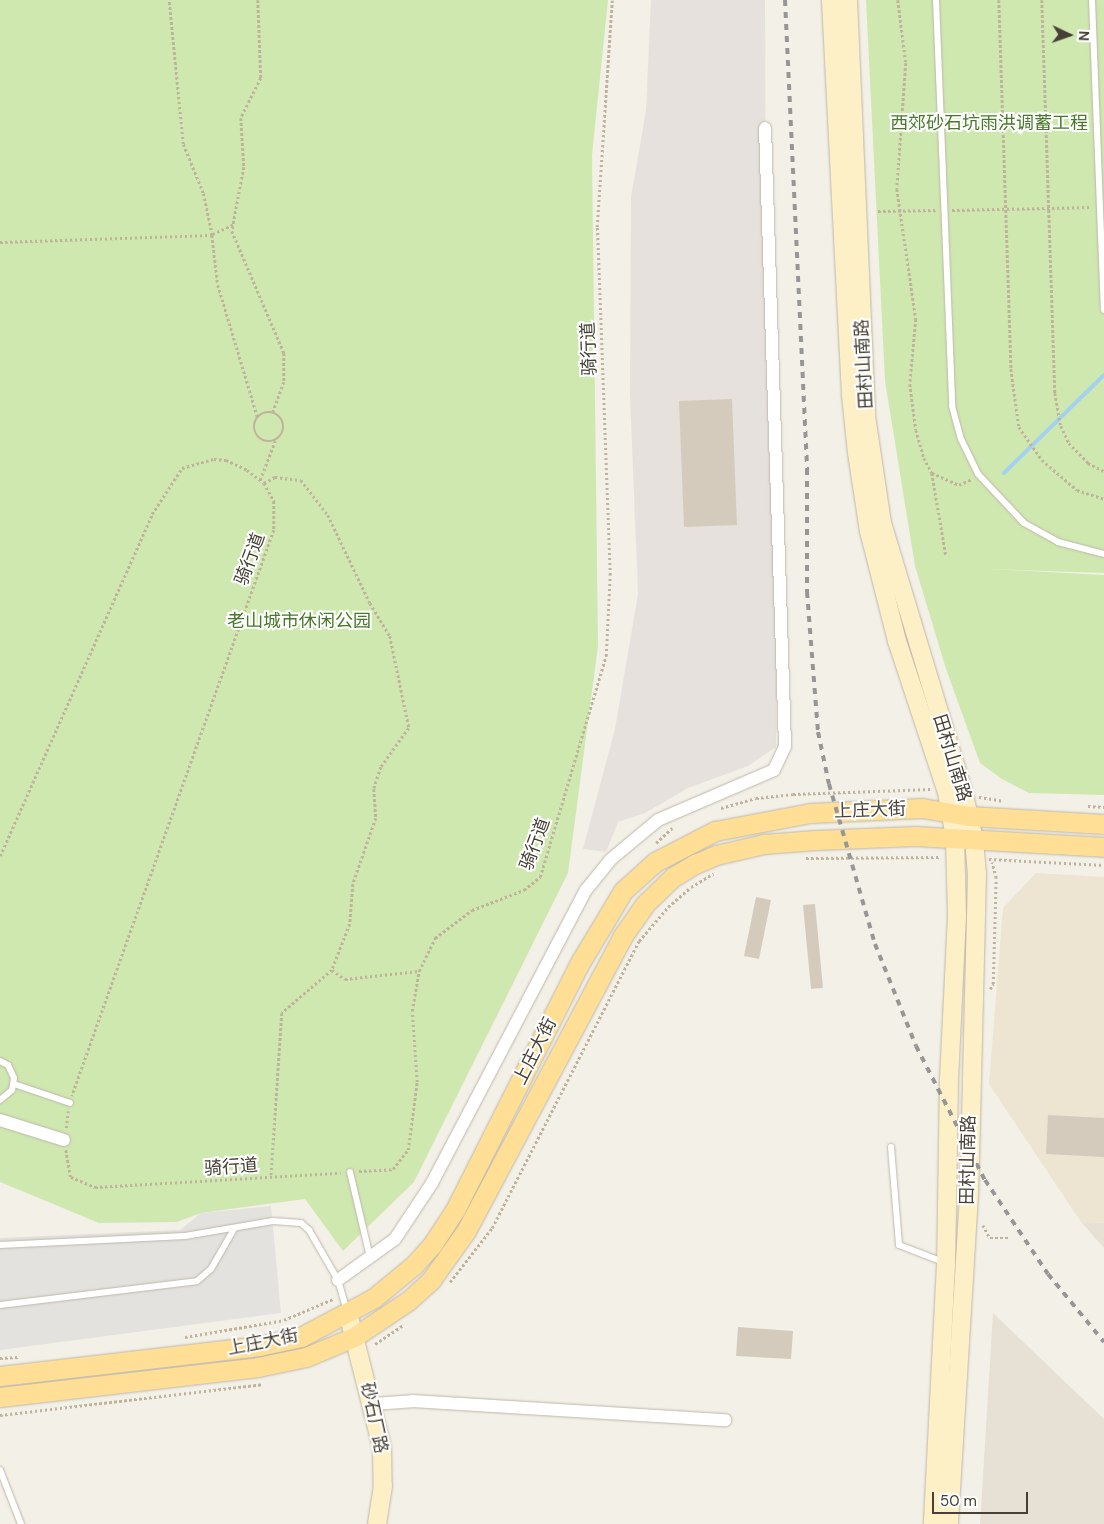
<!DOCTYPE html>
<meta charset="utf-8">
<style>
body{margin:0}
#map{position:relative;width:1104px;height:1524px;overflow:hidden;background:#f3f0e7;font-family:"DM Sans","Noto Sans SC",sans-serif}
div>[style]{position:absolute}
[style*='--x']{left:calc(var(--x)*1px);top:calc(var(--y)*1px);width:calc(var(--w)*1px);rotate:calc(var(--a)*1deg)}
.residential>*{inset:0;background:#e7e1d5}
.industrial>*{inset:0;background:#e6e1dc}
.education>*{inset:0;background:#ede4d1}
.green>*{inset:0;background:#cfe8b0}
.parking>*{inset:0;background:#e4e2df}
.stream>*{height:4px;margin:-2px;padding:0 2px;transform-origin:2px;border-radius:2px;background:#a3d1f0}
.building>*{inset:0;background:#d5cbbc}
.path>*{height:2.5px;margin-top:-1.25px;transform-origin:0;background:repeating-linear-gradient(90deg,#c1b39b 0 2.5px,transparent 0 5px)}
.path>.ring{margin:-1.25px;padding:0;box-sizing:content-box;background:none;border:2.5px solid #c1b39b;border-radius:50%}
.roads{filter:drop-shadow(0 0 1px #bfb7a9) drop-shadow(0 0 1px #bfb7a9)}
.lane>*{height:6px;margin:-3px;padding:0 3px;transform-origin:3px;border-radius:3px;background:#fff}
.street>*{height:12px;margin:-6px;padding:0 6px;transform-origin:6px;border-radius:6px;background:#fff}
.secondary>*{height:18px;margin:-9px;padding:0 9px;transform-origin:9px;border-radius:9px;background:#fef0c6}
.primary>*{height:19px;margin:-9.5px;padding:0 9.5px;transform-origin:9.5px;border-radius:9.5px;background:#fedf95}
.rail>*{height:4px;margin-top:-2px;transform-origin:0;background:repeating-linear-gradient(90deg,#969696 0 6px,transparent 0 12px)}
span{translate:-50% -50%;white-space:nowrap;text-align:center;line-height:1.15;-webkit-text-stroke:4px #fff;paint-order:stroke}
.park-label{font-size:18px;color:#487829}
.street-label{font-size:18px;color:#464036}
.north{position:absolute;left:1044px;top:10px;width:50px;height:50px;-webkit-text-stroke:4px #fff;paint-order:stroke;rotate:93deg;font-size:14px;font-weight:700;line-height:20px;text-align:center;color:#464036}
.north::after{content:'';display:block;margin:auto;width:18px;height:22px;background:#464036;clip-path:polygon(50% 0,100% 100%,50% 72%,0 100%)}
.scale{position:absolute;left:932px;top:1492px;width:96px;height:22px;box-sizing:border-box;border:2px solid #464036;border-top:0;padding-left:6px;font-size:15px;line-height:18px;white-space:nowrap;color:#464036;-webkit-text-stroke:4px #fff;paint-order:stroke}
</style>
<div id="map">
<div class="residential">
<div style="clip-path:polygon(1081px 1222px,1104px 1223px,1104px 1248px)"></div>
<div style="clip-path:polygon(993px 1313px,1104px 1419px,1104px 1524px,980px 1524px)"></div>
</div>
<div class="industrial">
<div style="clip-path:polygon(651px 0,765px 0,766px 356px,777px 651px,776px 747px,748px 766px,688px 788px,645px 813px,618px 822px,606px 852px,583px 849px,615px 729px,638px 594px,630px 394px,631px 197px,646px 111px)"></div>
</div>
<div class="education">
<div style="clip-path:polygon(1036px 873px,1104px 877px,1104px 1223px,1081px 1222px,989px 1084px,1003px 908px)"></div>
</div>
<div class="green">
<div style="clip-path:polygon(0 0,608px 0,592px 155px,598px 646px,568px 873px,414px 1182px,343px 1251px,305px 1199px,201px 1213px,177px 1222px,99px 1223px,0 1182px)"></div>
<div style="clip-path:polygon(866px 0,1104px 0,1104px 573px,990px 569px,1104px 575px,1104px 795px,1029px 793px,1002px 779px,980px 763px,946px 669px,915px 566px,885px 381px)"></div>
</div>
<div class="parking">
<div style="clip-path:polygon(271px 1206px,281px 1313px,0 1350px,0 1238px,180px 1230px,201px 1213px)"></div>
</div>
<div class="stream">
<div style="--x:1004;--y:473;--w:140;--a:-44.4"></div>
</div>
<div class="building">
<div style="clip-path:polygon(732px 399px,737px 525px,684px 527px,679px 401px)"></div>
<div style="clip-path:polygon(756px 897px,771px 900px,759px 959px,744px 956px)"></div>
<div style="clip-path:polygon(815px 904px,823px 988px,811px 989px,803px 905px)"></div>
<div style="clip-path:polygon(1048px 1115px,1104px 1118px,1104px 1157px,1046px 1154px)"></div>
<div style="clip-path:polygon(738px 1327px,793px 1331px,791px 1359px,736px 1356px)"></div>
</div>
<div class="path">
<div style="--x:258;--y:0;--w:78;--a:87.8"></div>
<div style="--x:261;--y:78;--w:45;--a:116.6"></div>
<div style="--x:241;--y:118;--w:49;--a:86.5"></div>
<div style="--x:244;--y:167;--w:65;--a:100.6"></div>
<div style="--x:232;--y:231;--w:133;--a:66.9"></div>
<div style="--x:284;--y:353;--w:29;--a:90"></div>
<div style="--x:284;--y:382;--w:33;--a:110"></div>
<div style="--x:898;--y:0;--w:64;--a:82.8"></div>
<div style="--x:906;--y:63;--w:126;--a:94.1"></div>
<div style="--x:897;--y:189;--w:131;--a:81.7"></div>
<div style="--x:916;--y:319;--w:65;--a:95.3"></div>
<div style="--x:910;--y:384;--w:46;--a:82.6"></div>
<div style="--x:916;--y:430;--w:29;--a:74"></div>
<div style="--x:924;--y:458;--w:17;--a:62"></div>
<div style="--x:932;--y:473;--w:30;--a:24"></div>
<div style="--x:959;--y:485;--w:14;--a:-25"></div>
<div style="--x:999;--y:0;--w:369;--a:88.1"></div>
<div style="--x:1011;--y:369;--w:59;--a:82.1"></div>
<div style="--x:1019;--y:427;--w:40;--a:55.1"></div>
<div style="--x:1042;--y:460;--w:46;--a:40.6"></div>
<div style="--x:1077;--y:490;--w:28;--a:18"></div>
<div style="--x:1042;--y:0;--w:393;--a:88.1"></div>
<div style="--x:1055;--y:393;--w:34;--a:80"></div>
<div style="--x:1061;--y:426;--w:19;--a:65"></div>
<div style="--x:1069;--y:443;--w:28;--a:46"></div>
<div style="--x:1088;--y:463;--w:18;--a:27"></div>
<div style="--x:952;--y:210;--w:139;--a:-1.2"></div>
<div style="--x:878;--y:211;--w:58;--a:-1"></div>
<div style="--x:233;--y:225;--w:23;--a:155"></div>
<div style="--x:212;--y:235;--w:50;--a:83.2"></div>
<div style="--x:218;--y:285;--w:139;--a:73.3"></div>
<div style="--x:0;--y:242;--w:212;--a:-1.9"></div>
<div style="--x:212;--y:235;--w:43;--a:-102.1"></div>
<div style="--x:203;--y:193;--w:53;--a:-112.2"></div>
<div style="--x:183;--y:144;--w:145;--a:-95.6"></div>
<div class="ring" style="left:254px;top:412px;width:27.5px;height:27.5px"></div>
<div style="--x:932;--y:473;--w:84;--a:80.4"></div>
<div style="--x:260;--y:480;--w:42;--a:-69"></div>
<div style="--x:264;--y:483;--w:13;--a:-29"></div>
<div style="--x:275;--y:477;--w:26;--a:7"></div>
<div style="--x:301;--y:480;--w:44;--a:52.4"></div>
<div style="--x:328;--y:515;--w:98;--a:64.5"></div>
<div style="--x:370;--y:603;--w:39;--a:59"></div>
<div style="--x:390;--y:636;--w:94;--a:78.3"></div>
<div style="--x:409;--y:728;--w:48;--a:125.7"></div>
<div style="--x:381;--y:767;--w:23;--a:108"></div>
<div style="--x:374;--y:789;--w:29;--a:86"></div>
<div style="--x:376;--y:818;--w:70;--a:109.2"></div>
<div style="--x:353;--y:884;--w:40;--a:94.3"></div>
<div style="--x:350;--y:924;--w:49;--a:111.4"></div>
<div style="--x:332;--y:970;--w:66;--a:139.3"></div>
<div style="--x:282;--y:1013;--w:164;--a:93.8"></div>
<div style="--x:979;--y:797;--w:24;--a:9"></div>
<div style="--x:1088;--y:806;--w:16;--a:4"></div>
<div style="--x:721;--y:808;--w:36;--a:-16"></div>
<div style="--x:756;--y:798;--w:37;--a:-6"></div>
<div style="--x:793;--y:794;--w:138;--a:-2.1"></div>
<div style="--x:656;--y:843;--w:22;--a:-43"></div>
<div style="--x:0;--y:856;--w:374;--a:-66"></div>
<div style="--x:152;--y:514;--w:55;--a:-56.9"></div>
<div style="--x:182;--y:468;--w:33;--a:-16"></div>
<div style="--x:214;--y:459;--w:12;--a:5"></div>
<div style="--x:226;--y:460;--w:23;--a:25"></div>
<div style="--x:247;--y:470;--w:21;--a:37"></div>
<div style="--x:264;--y:483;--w:21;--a:61"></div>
<div style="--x:274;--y:501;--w:29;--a:90"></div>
<div style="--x:274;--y:530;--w:601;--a:109.64"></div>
<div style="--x:806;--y:858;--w:135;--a:-0.4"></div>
<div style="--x:989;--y:859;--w:115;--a:3"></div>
<div style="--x:332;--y:970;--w:16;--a:35"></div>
<div style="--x:345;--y:979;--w:74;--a:-6.2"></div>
<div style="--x:990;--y:989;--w:6;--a:-59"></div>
<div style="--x:993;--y:984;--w:106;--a:-88.4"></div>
<div style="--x:996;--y:878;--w:16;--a:-105"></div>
<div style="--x:66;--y:1128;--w:17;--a:-83"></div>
<div style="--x:66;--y:1150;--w:27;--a:80"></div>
<div style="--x:71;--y:1177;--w:26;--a:23"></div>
<div style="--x:95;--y:1187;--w:246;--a:-3.3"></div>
<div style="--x:359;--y:1171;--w:34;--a:-3"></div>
<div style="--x:393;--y:1169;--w:24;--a:-52"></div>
<div style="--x:408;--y:1150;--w:69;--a:-82.5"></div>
<div style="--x:417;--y:1082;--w:71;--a:-94"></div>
<div style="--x:412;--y:1011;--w:41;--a:-80.1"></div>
<div style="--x:419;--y:971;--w:37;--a:-64"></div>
<div style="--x:435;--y:938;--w:46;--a:-37.1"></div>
<div style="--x:472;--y:910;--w:56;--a:-21"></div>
<div style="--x:524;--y:890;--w:21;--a:-39"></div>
<div style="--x:540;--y:877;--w:231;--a:-73.4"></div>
<div style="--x:606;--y:656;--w:81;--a:-87.2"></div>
<div style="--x:610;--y:575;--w:348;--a:-92.1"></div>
<div style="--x:597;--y:227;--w:227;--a:-86.2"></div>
<div style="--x:983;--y:1225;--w:15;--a:62"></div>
<div style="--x:990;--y:1238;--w:20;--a:0"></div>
<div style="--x:450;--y:1282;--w:68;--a:-52.1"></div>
<div style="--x:492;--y:1228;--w:322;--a:-62.9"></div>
<div style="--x:639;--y:941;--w:45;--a:-49.5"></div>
<div style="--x:668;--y:907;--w:30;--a:-41"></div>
<div style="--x:691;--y:887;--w:26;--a:-31"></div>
<div style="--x:185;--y:1337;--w:100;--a:-9.7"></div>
<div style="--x:284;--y:1320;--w:53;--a:-23.2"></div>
<div style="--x:375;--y:1344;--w:34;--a:-34"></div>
<div style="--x:0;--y:1358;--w:18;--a:-3"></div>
<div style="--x:0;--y:1415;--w:264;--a:-6.7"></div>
</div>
<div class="roads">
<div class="lane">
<div style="--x:936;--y:0;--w:406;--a:87.7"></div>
<div style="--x:952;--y:406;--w:34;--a:75"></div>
<div style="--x:961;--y:439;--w:39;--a:64"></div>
<div style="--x:978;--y:474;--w:67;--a:46.8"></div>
<div style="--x:1024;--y:523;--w:39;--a:29"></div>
<div style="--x:1058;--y:542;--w:48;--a:14.6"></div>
<div style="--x:1092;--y:0;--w:310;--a:87.8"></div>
<div style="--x:0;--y:1061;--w:9;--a:27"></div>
<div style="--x:8;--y:1065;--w:14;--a:65"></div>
<div style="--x:14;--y:1078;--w:12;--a:99"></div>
<div style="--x:12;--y:1090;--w:16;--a:140"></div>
<div style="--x:14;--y:1084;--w:59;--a:18.7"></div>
<div style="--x:891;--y:1147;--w:98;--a:85.3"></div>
<div style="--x:899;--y:1245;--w:47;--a:21.1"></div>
<div style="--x:350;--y:1172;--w:87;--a:76.8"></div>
<div style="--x:0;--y:1245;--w:185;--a:-2.8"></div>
<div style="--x:185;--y:1236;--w:89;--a:-9.7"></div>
<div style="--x:273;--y:1221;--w:28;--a:4"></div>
<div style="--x:301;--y:1223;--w:11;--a:41"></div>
<div style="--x:309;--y:1230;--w:58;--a:59.9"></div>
<div style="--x:338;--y:1280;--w:32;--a:74"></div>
<div style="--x:0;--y:1305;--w:198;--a:-6.9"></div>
<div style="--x:197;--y:1281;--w:18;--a:-41"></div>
<div style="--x:211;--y:1269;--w:46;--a:-60.1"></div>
<div style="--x:0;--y:1470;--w:58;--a:68.7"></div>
</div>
<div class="street">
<div style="--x:0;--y:1120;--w:67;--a:17.4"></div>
<div style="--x:338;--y:1280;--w:70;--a:-35.7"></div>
<div style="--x:395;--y:1239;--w:67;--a:-56.5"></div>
<div style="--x:432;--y:1183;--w:331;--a:-62.3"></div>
<div style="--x:586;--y:890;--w:38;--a:-51"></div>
<div style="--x:610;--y:860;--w:62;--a:-39.8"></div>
<div style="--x:658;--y:820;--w:126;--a:-23.3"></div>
<div style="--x:774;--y:770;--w:26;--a:-65"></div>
<div style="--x:785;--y:746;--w:618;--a:-91.85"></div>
<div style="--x:373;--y:1404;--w:39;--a:-4"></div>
<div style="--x:412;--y:1401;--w:314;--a:3.5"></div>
</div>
<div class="secondary">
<div style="--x:831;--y:0;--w:396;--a:87.1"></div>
<div style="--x:851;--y:395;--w:58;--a:84.1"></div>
<div style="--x:857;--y:453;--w:79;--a:81.3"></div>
<div style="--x:869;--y:531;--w:114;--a:75.7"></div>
<div style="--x:897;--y:641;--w:159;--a:71.7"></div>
<div style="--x:947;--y:792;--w:47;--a:80.1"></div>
<div style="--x:955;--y:838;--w:78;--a:88.5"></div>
<div style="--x:957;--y:916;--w:163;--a:92.8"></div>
<div style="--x:949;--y:1079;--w:185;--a:90.9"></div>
<div style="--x:946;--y:1264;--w:260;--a:92.9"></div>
<div style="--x:848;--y:0;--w:416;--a:87.5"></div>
<div style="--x:866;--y:416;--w:108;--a:81.5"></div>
<div style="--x:882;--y:523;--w:284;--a:73.2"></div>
<div style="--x:964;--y:795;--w:46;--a:77.5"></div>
<div style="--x:974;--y:840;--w:34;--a:85"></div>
<div style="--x:977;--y:874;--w:321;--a:91.4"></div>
<div style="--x:969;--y:1195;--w:330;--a:93.5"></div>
<div style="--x:348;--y:1313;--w:138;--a:75.8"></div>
<div style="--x:382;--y:1447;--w:39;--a:89"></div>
<div style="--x:383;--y:1486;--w:38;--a:99"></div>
</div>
<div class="primary">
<div style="--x:0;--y:1376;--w:261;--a:-6.6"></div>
<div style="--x:259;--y:1346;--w:43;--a:-12.1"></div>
<div style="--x:301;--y:1337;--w:83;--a:-28.1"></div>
<div style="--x:374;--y:1298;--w:52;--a:-39.5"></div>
<div style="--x:414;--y:1265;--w:27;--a:-48"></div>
<div style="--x:432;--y:1245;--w:42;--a:-56.7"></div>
<div style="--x:455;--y:1210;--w:279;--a:-63.2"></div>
<div style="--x:581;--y:961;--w:82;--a:-59"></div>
<div style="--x:623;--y:891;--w:43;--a:-42.2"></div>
<div style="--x:655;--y:862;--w:68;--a:-27.3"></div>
<div style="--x:715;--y:831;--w:97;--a:-10.7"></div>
<div style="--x:810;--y:813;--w:112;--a:-2.6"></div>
<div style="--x:922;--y:808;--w:48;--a:9.7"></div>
<div style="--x:969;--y:816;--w:135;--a:3.4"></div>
<div style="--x:0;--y:1397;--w:260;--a:-6.6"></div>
<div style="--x:258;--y:1367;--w:49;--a:-11.8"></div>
<div style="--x:306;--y:1357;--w:52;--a:-22.6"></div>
<div style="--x:354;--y:1337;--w:65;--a:-33.7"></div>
<div style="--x:408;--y:1301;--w:31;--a:-42"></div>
<div style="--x:431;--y:1280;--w:60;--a:-54.5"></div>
<div style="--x:466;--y:1231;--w:333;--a:-62"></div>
<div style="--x:622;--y:937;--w:39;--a:-55"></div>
<div style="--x:644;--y:905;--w:40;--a:-44"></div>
<div style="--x:673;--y:877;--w:26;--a:-31"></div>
<div style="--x:695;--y:864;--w:23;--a:-23"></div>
<div style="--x:716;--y:855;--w:49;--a:-12.9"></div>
<div style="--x:764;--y:844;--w:51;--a:-4.5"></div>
<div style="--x:815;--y:840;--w:100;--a:-2.3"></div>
<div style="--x:915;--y:836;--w:189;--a:3.3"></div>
</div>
</div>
<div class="rail">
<div style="--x:785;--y:0;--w:470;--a:87.3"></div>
<div style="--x:807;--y:469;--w:123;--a:90"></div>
<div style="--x:807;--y:592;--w:140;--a:85.5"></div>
<div style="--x:818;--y:732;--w:53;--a:78.1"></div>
<div style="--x:829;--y:784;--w:166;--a:74"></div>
<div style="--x:875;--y:944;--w:110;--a:68.1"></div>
<div style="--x:916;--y:1046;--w:151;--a:62.8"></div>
<div style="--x:985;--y:1180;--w:113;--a:56.2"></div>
<div style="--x:1048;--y:1274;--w:88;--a:50.5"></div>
</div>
<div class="park-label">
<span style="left:989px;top:123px">西郊砂石坑雨洪调蓄工程</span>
<span style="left:299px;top:621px">老山城市休闲公园</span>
</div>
<div class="street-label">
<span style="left:589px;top:349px;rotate:-92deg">骑行道</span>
<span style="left:864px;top:364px;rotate:-93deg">田村山南路</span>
<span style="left:250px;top:559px;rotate:-70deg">骑行道</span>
<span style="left:952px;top:758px;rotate:73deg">田村山南路</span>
<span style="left:870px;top:810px;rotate:-2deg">上庄大街</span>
<span style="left:535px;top:844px;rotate:-70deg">骑行道</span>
<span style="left:535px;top:1051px;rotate:-63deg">上庄大街</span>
<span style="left:968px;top:1160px;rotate:-89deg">田村山南路</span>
<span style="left:231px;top:1167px;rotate:-4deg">骑行道</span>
<span style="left:263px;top:1342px;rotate:-11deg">上庄大街</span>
<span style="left:374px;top:1418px;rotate:78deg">砂石厂路</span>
</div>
<div class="north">N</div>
<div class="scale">50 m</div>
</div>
